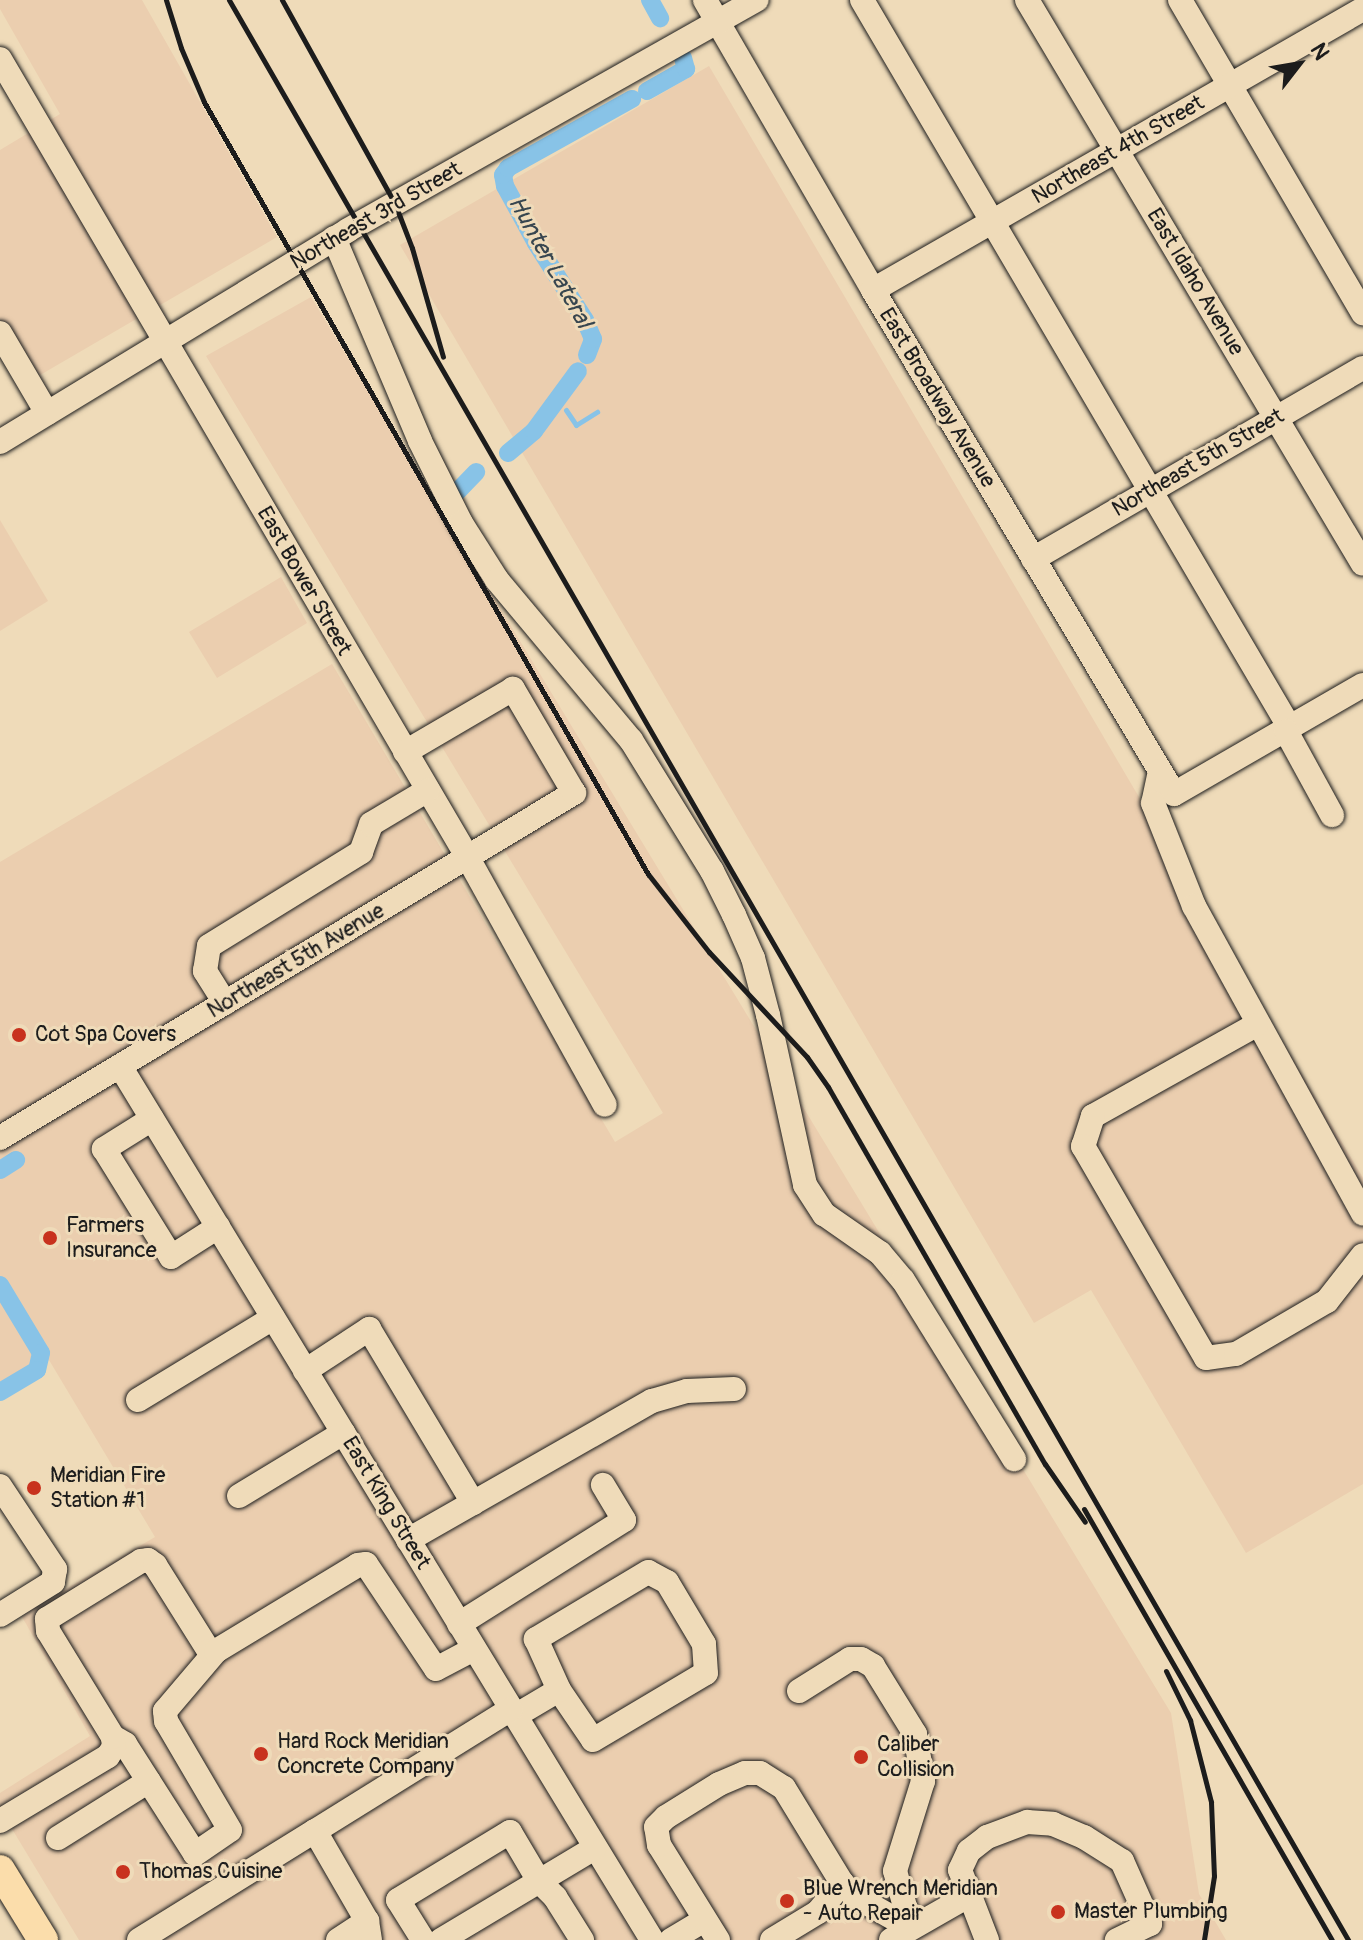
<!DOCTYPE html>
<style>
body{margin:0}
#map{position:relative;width:1363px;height:1940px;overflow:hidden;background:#efdbb9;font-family:Pangolin,sans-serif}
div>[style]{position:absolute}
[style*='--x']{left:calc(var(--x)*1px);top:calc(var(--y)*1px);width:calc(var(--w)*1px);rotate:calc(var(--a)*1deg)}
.built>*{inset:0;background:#ebceaf}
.stream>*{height:5px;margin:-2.5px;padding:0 2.5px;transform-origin:2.5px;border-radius:2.5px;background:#88c3e7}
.canal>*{height:18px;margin:-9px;padding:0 9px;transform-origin:9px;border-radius:9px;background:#88c3e7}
.roads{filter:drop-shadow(0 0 2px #1c1c1c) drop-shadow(0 0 2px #1c1c1c)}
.minor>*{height:24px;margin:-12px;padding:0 12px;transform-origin:12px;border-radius:12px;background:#efdbb9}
.major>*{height:30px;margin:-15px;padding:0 15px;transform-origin:15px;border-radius:15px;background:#fbddab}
.rail>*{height:5px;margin:-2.5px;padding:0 2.5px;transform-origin:2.5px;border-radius:2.5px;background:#1c1c1c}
.dots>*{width:22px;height:22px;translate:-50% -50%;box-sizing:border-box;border:4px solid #efdbb9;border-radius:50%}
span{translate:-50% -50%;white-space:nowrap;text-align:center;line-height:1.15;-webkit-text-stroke:6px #efdbb9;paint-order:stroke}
.street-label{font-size:22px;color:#1c1c1c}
.poi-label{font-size:22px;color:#1c1c1c}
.left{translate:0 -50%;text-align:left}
.water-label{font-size:24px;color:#37464f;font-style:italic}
.north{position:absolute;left:1259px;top:24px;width:80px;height:80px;-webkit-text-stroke:6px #efdbb9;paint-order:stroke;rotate:59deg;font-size:22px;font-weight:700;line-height:32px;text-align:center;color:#1c1c1c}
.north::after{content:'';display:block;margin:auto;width:28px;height:36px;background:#1c1c1c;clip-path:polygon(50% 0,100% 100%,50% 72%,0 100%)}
</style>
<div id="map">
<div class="built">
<div style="clip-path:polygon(0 0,142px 0,277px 237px,35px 378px,0 319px,0 150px,60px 114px,0 9px)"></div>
<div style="clip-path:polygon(709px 66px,1363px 1178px,1363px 1484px,1246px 1553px,1091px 1290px,1034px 1323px,400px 245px)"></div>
<div style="clip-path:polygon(311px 297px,1171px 1713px,1199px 1894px,1226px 1940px,79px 1940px,0 1809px,0 1793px,90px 1736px,21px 1615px,155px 1537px,49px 1360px,0 1389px,0 862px,332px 664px,615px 1142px,663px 1113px,206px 356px)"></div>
<div style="clip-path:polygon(0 520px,48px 601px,0 631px)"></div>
<div style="clip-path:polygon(281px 577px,307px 623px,217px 678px,189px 632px)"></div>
</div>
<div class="stream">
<div style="--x:566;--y:410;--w:18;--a:56"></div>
<div style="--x:576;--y:425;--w:25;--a:-32"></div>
</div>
<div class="canal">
<div style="--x:650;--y:0;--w:21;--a:61"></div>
<div style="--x:647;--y:91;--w:45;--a:-29.4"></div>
<div style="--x:686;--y:69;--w:11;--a:-105"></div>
<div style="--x:587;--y:355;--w:17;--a:-69"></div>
<div style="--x:593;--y:339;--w:21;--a:-113"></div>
<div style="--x:585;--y:320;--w:91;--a:-122.5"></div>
<div style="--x:536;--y:243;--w:65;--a:-118.5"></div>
<div style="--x:505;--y:186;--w:11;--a:-100"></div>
<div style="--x:503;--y:175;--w:9;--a:-54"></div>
<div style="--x:508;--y:168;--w:142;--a:-29.1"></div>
<div style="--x:508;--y:453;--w:34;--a:-40"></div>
<div style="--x:534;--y:431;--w:74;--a:-53.7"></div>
<div style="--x:454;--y:495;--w:32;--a:-46"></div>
<div style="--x:0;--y:1170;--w:19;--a:-32"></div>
<div style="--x:0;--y:1285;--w:79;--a:58.9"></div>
<div style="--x:41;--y:1353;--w:17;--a:103"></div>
<div style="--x:37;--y:1370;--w:43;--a:149.3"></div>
</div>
<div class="roads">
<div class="minor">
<div style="--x:705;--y:0;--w:335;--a:59.9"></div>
<div style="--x:873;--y:290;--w:587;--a:59.15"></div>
<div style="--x:1174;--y:794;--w:218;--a:-30"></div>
<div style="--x:862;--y:0;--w:844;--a:59.55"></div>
<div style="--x:1027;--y:0;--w:656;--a:59.22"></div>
<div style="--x:1180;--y:0;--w:363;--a:59.7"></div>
<div style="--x:0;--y:59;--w:926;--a:59.64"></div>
<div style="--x:468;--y:858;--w:282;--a:61"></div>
<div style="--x:334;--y:238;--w:220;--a:67"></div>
<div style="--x:420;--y:441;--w:92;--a:63.4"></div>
<div style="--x:461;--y:523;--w:67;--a:57.7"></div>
<div style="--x:497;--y:580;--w:209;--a:50.1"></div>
<div style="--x:631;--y:740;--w:154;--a:58.3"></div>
<div style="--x:712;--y:871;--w:49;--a:63.4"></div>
<div style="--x:734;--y:915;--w:47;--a:66.2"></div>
<div style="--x:753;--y:958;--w:59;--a:75.3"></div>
<div style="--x:768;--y:1015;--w:174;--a:77.7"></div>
<div style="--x:805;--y:1185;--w:35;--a:57"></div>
<div style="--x:824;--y:1214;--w:68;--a:34.9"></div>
<div style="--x:880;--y:1253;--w:35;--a:50"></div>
<div style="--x:903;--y:1280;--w:211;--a:58.2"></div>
<div style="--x:873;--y:290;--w:565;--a:-29.83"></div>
<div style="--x:0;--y:333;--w:93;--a:59.6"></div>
<div style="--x:0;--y:442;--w:407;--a:-31.3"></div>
<div style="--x:348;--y:230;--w:469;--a:-29.4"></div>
<div style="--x:1033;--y:559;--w:381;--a:-30.1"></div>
<div style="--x:1286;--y:731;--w:96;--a:61.3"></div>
<div style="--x:1160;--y:771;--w:33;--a:102"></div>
<div style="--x:1153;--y:803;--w:111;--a:68.3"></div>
<div style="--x:1194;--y:906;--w:351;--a:61.2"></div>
<div style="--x:225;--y:1003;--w:38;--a:-122"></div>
<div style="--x:205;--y:971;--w:25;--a:-81"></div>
<div style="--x:209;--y:946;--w:179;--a:-31.7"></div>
<div style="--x:361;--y:852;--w:30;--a:-70"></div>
<div style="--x:371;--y:824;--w:66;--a:-30.8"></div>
<div style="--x:1256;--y:1025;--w:187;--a:150.8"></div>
<div style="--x:1093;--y:1116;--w:32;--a:108"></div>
<div style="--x:1083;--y:1146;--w:245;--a:59.9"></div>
<div style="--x:1206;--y:1358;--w:30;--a:-8"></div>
<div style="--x:1236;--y:1354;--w:105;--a:-30.2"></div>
<div style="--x:1327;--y:1301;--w:58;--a:-52"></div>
<div style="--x:120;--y:1066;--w:1023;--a:58.67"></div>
<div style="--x:152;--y:1119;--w:57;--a:148"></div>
<div style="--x:104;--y:1149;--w:127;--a:58.2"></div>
<div style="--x:171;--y:1257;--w:56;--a:-32.6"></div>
<div style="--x:0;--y:1138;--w:670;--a:-31.01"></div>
<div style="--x:574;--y:793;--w:121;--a:-120.4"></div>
<div style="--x:513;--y:689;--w:125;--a:149.7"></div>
<div style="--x:305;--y:1371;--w:77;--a:-33.3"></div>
<div style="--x:369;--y:1329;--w:203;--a:59.1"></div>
<div style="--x:138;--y:1400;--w:158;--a:-31.3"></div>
<div style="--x:0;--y:1486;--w:100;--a:56.5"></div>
<div style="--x:55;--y:1569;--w:13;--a:99"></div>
<div style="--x:53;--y:1582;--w:62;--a:148.1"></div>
<div style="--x:239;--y:1496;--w:122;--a:-31.2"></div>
<div style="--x:408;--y:1540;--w:281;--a:-29.7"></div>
<div style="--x:652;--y:1401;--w:36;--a:-16"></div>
<div style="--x:687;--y:1391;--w:47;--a:-2.4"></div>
<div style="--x:459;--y:1624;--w:195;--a:-32.2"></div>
<div style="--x:624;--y:1520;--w:41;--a:-121"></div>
<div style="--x:799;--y:1691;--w:60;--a:-32.1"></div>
<div style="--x:850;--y:1659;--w:11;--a:0"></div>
<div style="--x:861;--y:1659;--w:14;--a:30"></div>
<div style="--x:873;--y:1666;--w:80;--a:58.3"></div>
<div style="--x:915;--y:1734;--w:48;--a:80.3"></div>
<div style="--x:923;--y:1781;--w:94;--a:107.3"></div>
<div style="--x:895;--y:1871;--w:59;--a:74.3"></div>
<div style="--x:515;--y:1716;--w:51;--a:-30.6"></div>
<div style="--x:559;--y:1690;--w:60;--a:55.8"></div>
<div style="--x:593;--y:1740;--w:131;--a:-30.7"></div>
<div style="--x:706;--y:1673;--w:29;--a:-94"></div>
<div style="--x:704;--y:1644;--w:72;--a:-120.8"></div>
<div style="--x:667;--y:1582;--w:21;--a:-152"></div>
<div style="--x:648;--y:1572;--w:131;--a:149.1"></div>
<div style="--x:536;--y:1639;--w:56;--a:65.7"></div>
<div style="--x:113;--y:1737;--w:14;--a:30"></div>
<div style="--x:125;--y:1744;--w:130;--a:57.5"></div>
<div style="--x:195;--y:1854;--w:42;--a:-34.4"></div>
<div style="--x:230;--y:1830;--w:126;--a:-120.4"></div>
<div style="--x:166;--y:1721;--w:10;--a:-96"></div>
<div style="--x:165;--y:1711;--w:79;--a:-49.6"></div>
<div style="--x:0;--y:1821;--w:126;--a:-31"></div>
<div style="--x:108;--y:1756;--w:11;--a:-56"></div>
<div style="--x:114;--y:1747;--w:10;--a:-96"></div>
<div style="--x:113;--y:1737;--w:124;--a:-121.5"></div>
<div style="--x:48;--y:1631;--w:12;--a:-95"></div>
<div style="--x:47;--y:1619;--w:110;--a:-31.7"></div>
<div style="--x:141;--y:1561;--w:7;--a:-8"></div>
<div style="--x:148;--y:1560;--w:9;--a:36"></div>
<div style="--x:155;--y:1565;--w:102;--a:57.9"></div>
<div style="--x:209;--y:1651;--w:7;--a:0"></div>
<div style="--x:216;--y:1651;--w:166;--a:-31.2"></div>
<div style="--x:358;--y:1565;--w:8;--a:-7"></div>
<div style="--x:366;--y:1564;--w:126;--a:56.3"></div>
<div style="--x:436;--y:1669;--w:43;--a:-27.8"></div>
<div style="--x:315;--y:1831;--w:231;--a:-31.9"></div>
<div style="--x:58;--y:1838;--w:107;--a:-32.1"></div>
<div style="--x:139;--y:1940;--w:207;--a:-31.8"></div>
<div style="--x:315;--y:1831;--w:104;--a:60"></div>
<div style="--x:367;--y:1921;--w:19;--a:81"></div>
<div style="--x:338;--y:1940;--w:35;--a:-33"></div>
<div style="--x:423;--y:1940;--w:47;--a:-122"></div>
<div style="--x:398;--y:1900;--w:131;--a:-31.3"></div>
<div style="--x:510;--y:1832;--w:57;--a:59.4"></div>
<div style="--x:539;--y:1881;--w:23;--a:45"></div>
<div style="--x:555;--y:1897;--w:51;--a:57.9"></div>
<div style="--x:441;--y:1940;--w:179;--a:-30.9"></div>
<div style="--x:671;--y:1940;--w:39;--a:-31"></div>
<div style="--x:718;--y:1940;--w:112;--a:-121.8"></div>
<div style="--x:659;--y:1845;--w:18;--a:-99"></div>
<div style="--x:656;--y:1827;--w:14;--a:-45"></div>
<div style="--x:666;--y:1817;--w:62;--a:-31.9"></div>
<div style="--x:719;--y:1784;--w:28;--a:-23"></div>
<div style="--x:745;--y:1773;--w:15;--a:0"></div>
<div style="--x:760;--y:1773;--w:28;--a:32"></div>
<div style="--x:784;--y:1788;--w:111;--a:58.6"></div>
<div style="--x:842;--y:1883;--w:18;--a:47"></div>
<div style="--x:854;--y:1896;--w:65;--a:29.3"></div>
<div style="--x:772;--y:1940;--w:54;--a:-31.3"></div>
<div style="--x:818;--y:1912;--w:38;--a:-50"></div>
<div style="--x:891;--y:1940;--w:89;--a:-29.7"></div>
<div style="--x:987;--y:1940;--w:75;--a:-111.1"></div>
<div style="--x:960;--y:1870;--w:21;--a:-65"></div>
<div style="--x:969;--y:1851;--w:23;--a:-38"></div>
<div style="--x:987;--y:1837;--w:43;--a:-20.6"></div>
<div style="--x:1027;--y:1822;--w:26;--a:4"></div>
<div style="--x:1053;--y:1824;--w:34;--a:23"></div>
<div style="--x:1084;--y:1837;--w:45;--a:32.3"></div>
<div style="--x:1122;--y:1861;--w:69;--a:66"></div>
<div style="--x:1150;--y:1924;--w:37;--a:154"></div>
</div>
<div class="major">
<div style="--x:0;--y:1870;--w:82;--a:58.4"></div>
</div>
</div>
<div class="rail">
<div style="--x:166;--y:0;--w:50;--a:72.6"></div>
<div style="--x:181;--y:48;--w:59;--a:66.9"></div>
<div style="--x:204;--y:102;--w:891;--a:60.1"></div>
<div style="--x:648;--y:874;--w:99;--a:52"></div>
<div style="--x:709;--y:952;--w:144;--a:47"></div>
<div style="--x:807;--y:1057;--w:37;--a:55"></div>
<div style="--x:828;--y:1087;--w:435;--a:60.1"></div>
<div style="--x:1045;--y:1464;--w:70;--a:55.4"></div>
<div style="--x:229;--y:0;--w:2240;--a:60.02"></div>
<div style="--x:282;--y:0;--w:233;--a:61"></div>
<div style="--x:395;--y:204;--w:47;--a:68.9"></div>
<div style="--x:412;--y:248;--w:113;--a:74.1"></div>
<div style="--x:1084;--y:1509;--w:497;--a:60.1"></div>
<div style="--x:1166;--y:1671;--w:55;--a:63.9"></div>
<div style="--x:1190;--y:1720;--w:85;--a:75.6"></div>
<div style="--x:1211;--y:1802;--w:74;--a:87.7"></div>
<div style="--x:1214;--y:1876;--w:65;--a:98.9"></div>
</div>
<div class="dots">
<div style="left:19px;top:1035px;background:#c8321e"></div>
<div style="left:50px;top:1238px;background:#c8321e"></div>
<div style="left:34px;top:1488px;background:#c8321e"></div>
<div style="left:261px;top:1754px;background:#c8321e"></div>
<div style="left:861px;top:1757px;background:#c8321e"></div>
<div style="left:123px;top:1872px;background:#c8321e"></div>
<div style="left:787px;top:1901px;background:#c8321e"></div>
<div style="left:1058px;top:1912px;background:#c8321e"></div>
</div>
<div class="street-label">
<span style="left:1118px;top:150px;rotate:-30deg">Northeast 4th Street</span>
<span style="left:376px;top:216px;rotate:-30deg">Northeast 3rd Street</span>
<span style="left:1195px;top:282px;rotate:59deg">East Idaho Avenue</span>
<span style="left:937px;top:398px;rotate:59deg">East Broadway Avenue</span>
<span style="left:1198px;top:463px;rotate:-30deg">Northeast 5th Street</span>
<span style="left:304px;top:581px;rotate:60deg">East Bower Street</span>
<span style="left:296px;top:961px;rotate:-31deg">Northeast 5th Avenue</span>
<span style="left:386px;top:1503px;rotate:59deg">East King Street</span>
</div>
<div class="poi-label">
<span class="left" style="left:35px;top:1035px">Cot Spa Covers</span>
<span class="left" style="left:66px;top:1238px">Farmers<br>Insurance</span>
<span class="left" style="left:50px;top:1488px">Meridian Fire<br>Station #1</span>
<span class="left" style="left:277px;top:1754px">Hard Rock Meridian<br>Concrete Company</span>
<span class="left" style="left:877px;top:1757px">Caliber<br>Collision</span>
<span class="left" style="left:139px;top:1872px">Thomas Cuisine</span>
<span class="left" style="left:803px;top:1901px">Blue Wrench Meridian<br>- Auto Repair</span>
<span class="left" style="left:1074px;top:1912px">Master Plumbing</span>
</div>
<div class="water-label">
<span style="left:550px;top:262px;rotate:61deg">Hunter Lateral</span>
</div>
<div class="north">N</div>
</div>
